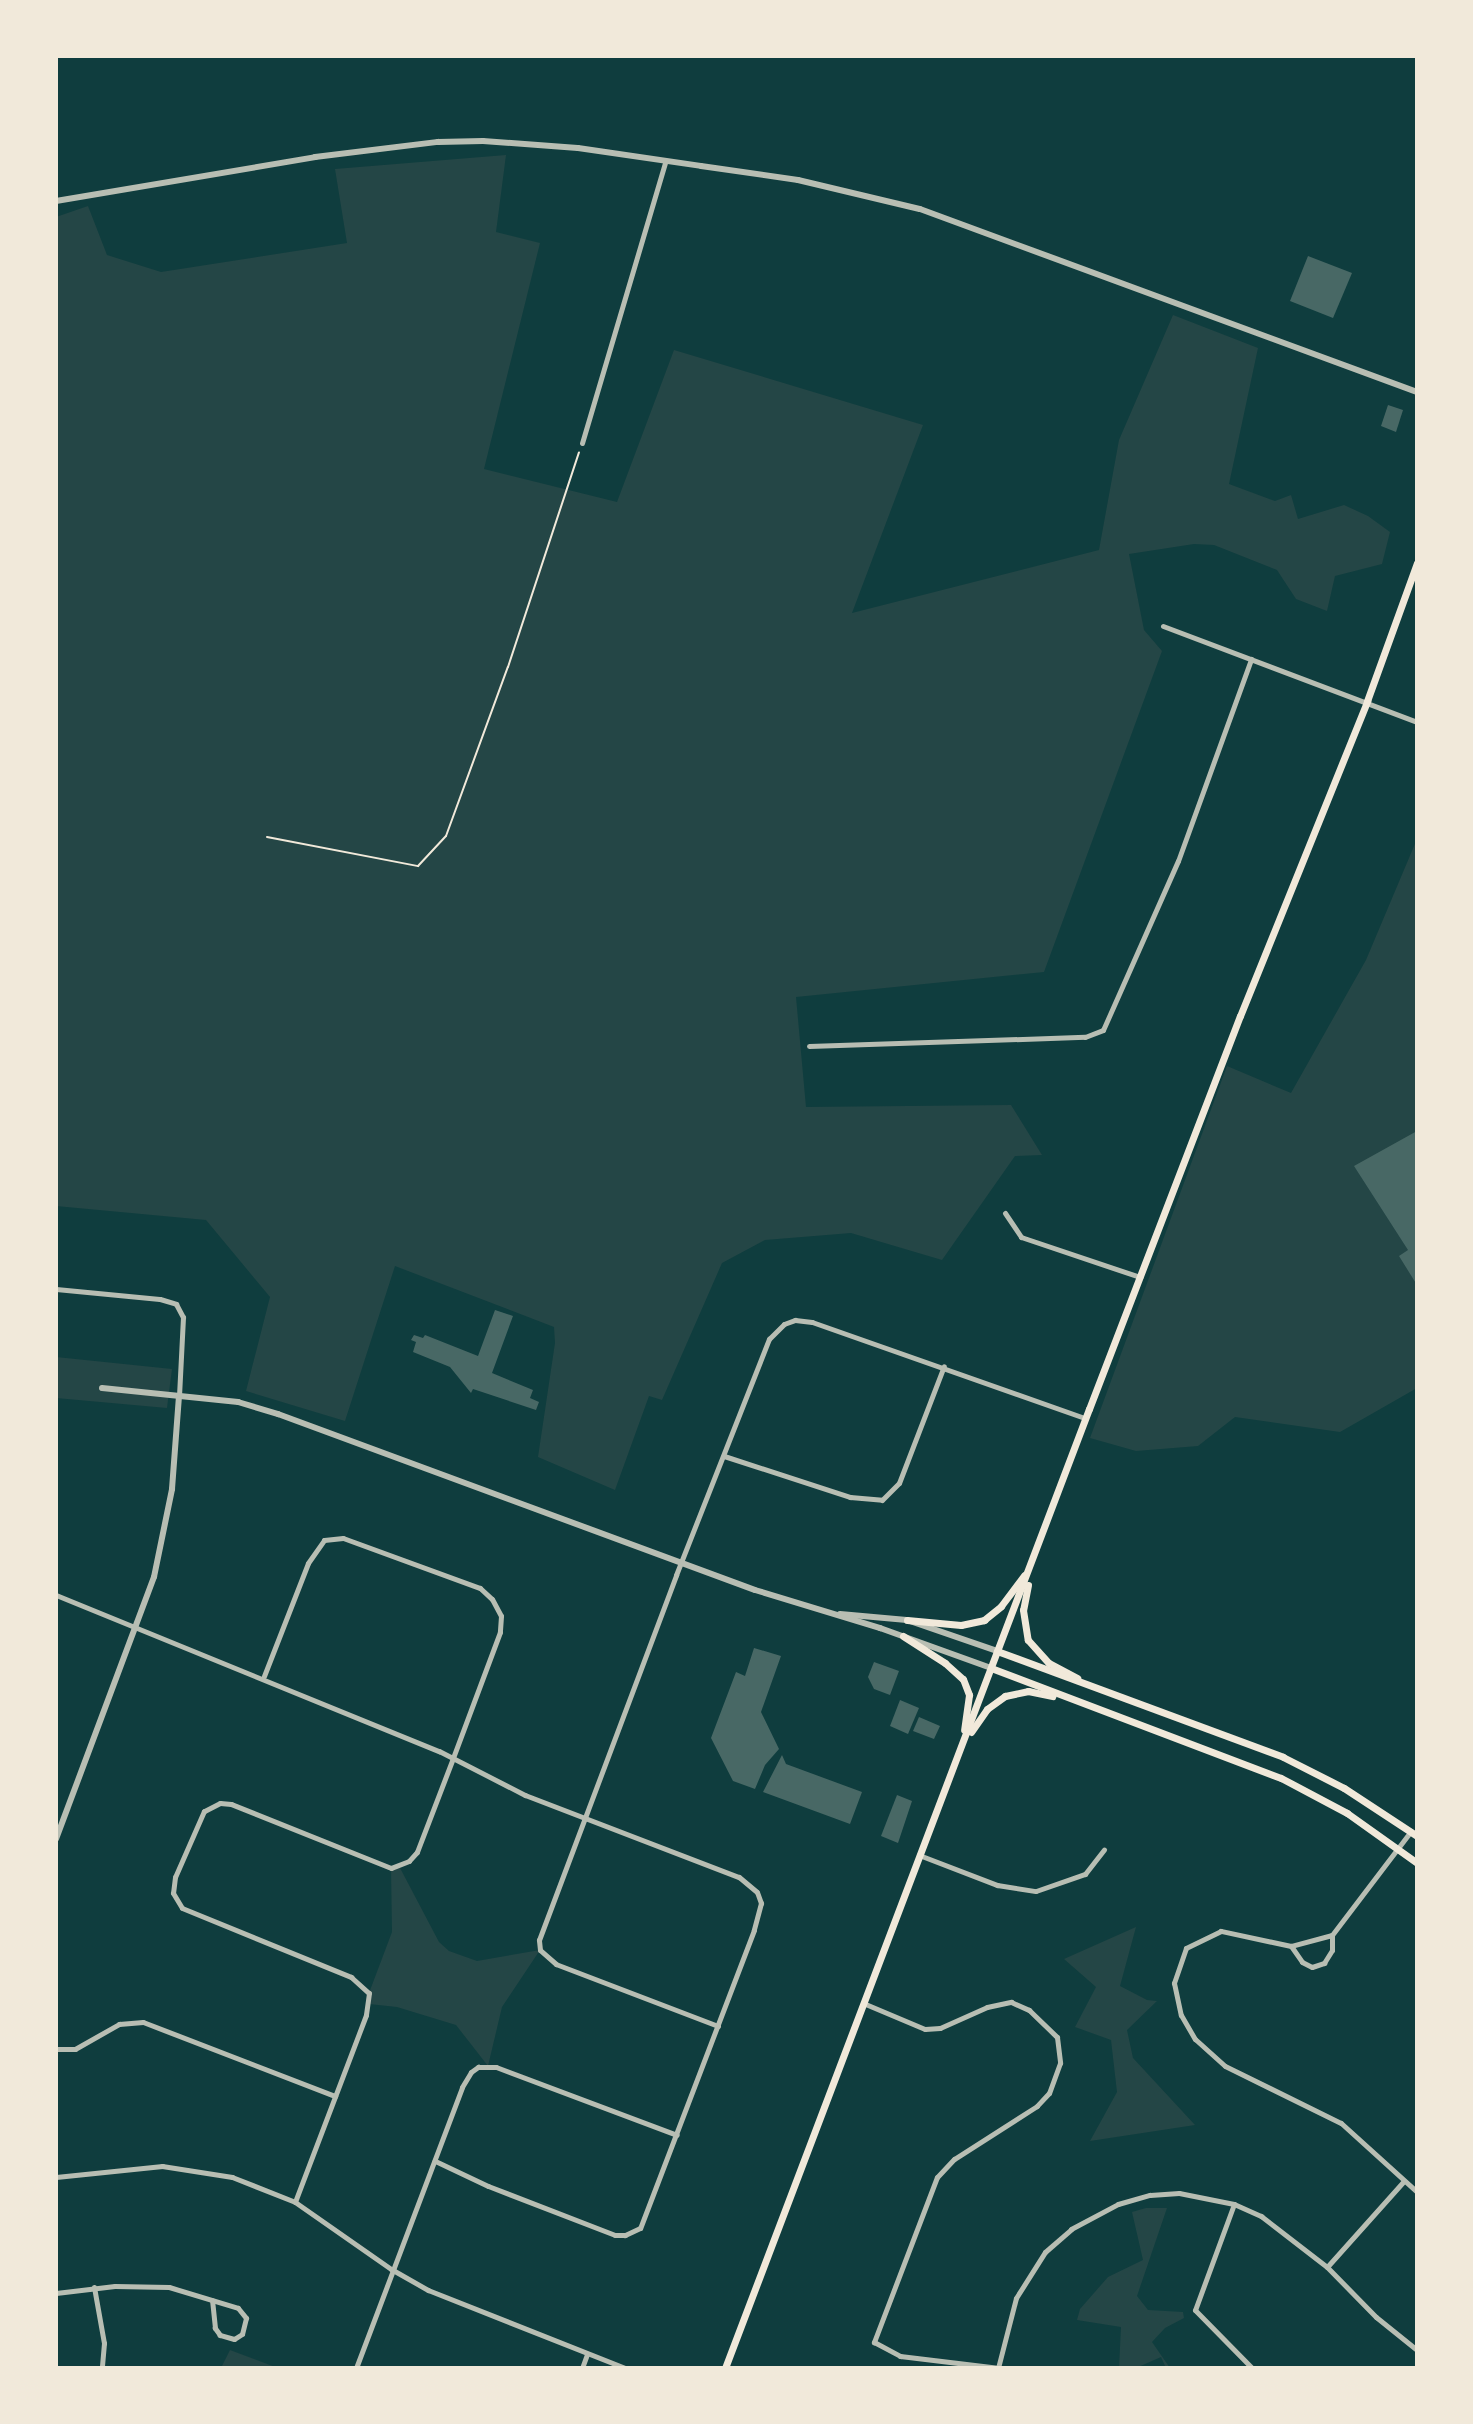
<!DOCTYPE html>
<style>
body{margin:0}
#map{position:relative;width:1473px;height:2424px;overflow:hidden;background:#0f3d3e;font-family:Merriweather,serif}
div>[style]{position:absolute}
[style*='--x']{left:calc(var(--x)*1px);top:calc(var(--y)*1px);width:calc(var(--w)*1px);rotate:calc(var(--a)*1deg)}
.green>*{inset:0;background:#244646}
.building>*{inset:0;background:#486865}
.path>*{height:2px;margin:-1px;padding:0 1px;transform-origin:1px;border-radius:1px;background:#f1e9da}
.minor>*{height:5px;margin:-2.5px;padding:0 2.5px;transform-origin:2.5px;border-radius:2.5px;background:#b8beb3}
.tertiary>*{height:6px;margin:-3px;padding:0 3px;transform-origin:3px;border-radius:3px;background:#b8beb3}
.secondary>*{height:7px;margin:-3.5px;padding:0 3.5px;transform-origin:3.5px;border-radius:3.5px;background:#f1e9da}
span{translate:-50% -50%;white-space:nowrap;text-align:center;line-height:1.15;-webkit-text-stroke:6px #f1e9da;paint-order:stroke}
.frame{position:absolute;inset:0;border:58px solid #f1e9da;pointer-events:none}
</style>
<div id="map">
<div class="green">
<div style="clip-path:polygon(506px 155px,496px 232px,540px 243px,484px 469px,617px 502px,674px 350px,923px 425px,852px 613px,1099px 550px,1119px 440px,1173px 315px,1258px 348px,1229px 484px,1275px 501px,1291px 495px,1298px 519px,1344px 505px,1368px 516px,1390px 532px,1382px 564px,1335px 576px,1327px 611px,1296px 599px,1277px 570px,1214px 545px,1194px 544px,1129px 554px,1144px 630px,1162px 651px,1044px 972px,796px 997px,806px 1107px,1011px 1105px,1042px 1155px,1015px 1156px,942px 1260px,851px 1233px,765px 1240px,722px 1263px,662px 1400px,649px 1396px,615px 1490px,538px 1457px,555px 1343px,554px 1327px,395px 1266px,345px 1421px,246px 1391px,270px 1297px,206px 1220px,56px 1206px,56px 217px,88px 206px,107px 255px,161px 272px,347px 243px,335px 169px)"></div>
<div style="clip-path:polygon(1417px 839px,1417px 1388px,1340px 1432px,1235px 1417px,1198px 1446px,1136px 1451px,1090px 1438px,1227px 1066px,1291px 1093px,1366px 960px)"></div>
<div style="clip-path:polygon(56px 1357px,172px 1369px,167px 1408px,56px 1398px)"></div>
<div style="clip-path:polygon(399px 1866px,439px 1942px,449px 1951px,477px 1961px,540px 1950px,502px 2007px,488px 2066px,456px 2025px,397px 2007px,369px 2004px,369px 1993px,392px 1932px,391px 1868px)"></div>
<div style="clip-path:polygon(1136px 1927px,1120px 1986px,1147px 2000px,1157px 2001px,1127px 2030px,1133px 2058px,1195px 2125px,1090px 2141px,1117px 2092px,1111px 2040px,1075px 2027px,1096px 1987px,1064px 1959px)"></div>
<div style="clip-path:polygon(1146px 2208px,1167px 2208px,1137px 2296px,1148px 2310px,1183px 2312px,1184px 2318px,1165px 2328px,1152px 2342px,1170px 2368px,1166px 2368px,1161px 2357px,1136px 2368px,1119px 2368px,1121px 2327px,1077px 2320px,1080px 2309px,1108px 2277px,1143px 2260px,1132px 2212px)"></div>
<div style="clip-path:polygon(230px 2350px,278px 2368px,221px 2368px)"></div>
</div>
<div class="building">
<div style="clip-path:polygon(1308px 256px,1352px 273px,1333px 318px,1290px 301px)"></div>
<div style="clip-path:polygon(1388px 405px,1403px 410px,1396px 432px,1381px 426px)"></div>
<div style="clip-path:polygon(1417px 1131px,1417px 1285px,1399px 1256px,1408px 1250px,1354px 1166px)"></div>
<div style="clip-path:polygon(495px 1310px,513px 1316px,492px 1373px,533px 1390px,530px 1398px,539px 1402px,536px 1410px,473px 1389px,471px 1393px,450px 1367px,413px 1352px,416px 1342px,411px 1340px,414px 1335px,423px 1338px,425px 1335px,478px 1356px)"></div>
<div style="clip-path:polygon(754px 1648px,781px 1656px,761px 1712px,779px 1749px,765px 1765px,755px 1789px,733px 1781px,711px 1738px,736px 1672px,745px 1676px)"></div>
<div style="clip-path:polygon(874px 1662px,899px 1671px,890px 1695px,874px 1689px,868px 1677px)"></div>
<div style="clip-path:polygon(900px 1700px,919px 1708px,908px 1734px,890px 1726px)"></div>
<div style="clip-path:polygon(919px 1717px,940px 1726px,934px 1739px,913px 1731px)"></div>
<div style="clip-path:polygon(782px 1755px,786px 1764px,862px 1792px,850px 1824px,763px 1792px)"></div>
<div style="clip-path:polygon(897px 1795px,912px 1801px,898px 1843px,881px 1836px)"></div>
</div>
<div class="path">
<div style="--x:267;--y:837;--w:154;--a:10.9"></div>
<div style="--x:418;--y:866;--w:41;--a:-47"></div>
<div style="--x:446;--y:836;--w:180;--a:-69.9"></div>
<div style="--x:508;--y:667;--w:226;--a:-71.7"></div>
</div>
<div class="minor">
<div style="--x:582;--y:443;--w:293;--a:-73.5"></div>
<div style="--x:1163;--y:626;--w:272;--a:20.7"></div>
<div style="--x:809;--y:1046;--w:276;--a:-1.9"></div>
<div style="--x:1085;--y:1037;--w:19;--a:-21"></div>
<div style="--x:1103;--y:1030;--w:185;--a:-66.1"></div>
<div style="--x:1178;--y:861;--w:215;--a:-70.1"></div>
<div style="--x:1005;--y:1213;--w:29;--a:56"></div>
<div style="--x:1021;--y:1237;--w:126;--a:18.6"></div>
<div style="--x:56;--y:1289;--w:104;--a:5.5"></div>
<div style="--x:160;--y:1299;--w:17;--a:17"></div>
<div style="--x:176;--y:1304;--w:15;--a:62"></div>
<div style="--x:183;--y:1317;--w:79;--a:92.9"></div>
<div style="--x:724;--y:1456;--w:133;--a:18"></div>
<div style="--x:850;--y:1497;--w:32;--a:5"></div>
<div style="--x:882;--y:1500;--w:24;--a:-45"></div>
<div style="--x:899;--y:1483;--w:125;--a:-69"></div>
<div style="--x:56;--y:1595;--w:414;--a:22.2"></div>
<div style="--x:439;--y:1751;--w:97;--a:27.1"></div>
<div style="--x:525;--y:1795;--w:229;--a:21"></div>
<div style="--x:739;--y:1877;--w:23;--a:40"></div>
<div style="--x:757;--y:1892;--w:12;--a:70"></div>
<div style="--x:761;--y:1903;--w:28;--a:105"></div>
<div style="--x:754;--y:1930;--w:319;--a:110.9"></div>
<div style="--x:640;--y:2228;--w:17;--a:155"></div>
<div style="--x:625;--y:2235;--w:10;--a:180"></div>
<div style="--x:615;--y:2235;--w:136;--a:-158.9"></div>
<div style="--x:488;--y:2186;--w:59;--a:-154.7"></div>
<div style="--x:264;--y:1676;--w:121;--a:-68.7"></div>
<div style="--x:308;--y:1563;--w:28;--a:-55"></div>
<div style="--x:324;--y:1540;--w:19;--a:-6"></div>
<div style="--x:343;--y:1538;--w:146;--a:20.1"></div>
<div style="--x:480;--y:1588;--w:16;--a:43"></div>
<div style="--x:492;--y:1599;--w:19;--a:62"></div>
<div style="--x:501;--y:1616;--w:16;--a:94"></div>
<div style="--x:500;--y:1632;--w:134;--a:110.5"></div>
<div style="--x:453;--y:1758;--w:101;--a:111"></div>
<div style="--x:417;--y:1852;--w:12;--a:132"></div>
<div style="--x:409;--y:1861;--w:19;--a:159"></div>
<div style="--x:391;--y:1868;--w:172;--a:-158.2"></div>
<div style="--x:231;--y:1804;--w:11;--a:-175"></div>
<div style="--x:220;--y:1803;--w:18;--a:153"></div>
<div style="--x:204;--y:1811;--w:72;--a:113.7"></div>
<div style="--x:175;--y:1877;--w:16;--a:97"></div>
<div style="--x:173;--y:1893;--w:17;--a:59"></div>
<div style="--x:182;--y:1908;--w:183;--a:22.2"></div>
<div style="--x:351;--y:1977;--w:24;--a:42"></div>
<div style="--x:369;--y:1993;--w:22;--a:98"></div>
<div style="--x:366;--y:2015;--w:200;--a:110.8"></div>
<div style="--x:1411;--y:1831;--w:131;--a:127.2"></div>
<div style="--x:1332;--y:1935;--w:42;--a:165"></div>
<div style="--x:1291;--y:1946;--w:72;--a:-167.9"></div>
<div style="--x:1221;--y:1931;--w:39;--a:154"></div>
<div style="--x:1186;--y:1948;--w:37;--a:109"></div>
<div style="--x:1174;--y:1983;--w:33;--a:78"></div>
<div style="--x:1181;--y:2015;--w:28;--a:60"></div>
<div style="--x:1195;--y:2039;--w:40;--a:42"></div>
<div style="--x:1225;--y:2066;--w:129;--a:26.2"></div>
<div style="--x:1341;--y:2123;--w:103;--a:42.2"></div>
<div style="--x:919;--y:1855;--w:84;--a:21"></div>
<div style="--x:997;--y:1885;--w:39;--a:9"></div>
<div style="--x:1036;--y:1891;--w:52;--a:-19.1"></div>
<div style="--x:1085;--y:1874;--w:31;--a:-52"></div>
<div style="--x:1291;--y:1946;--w:19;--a:55"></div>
<div style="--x:1302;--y:1962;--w:11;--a:27"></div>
<div style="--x:1312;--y:1967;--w:13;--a:-18"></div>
<div style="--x:1324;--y:1963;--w:15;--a:-58"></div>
<div style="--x:1332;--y:1950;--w:15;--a:-90"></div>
<div style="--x:863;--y:2003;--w:67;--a:22.8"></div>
<div style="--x:925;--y:2029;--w:15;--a:-4"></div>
<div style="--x:940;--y:2028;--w:51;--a:-24.1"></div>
<div style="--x:987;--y:2007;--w:25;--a:-12"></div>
<div style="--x:1011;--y:2002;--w:20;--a:24"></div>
<div style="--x:1029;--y:2010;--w:39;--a:44"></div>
<div style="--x:1057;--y:2037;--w:26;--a:83"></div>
<div style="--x:1060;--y:2063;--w:32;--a:110"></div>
<div style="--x:1049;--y:2093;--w:18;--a:133"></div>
<div style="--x:1037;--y:2106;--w:98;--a:147.4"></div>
<div style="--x:954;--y:2159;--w:25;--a:133"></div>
<div style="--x:937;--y:2177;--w:177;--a:110.9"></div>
<div style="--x:874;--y:2342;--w:30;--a:28"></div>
<div style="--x:900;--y:2356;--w:100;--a:6.9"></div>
<div style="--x:718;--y:2026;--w:173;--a:-159.1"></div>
<div style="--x:556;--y:1964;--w:21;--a:-139"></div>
<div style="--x:540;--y:1950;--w:10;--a:-96"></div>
<div style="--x:539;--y:1940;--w:390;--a:-69.4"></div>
<div style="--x:676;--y:1575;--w:254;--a:-68.5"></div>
<div style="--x:769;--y:1339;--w:21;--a:-45"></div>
<div style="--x:784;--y:1324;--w:12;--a:-20"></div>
<div style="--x:795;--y:1320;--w:17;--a:7"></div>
<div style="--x:812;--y:1322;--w:289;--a:19.4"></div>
<div style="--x:56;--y:2049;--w:19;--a:0"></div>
<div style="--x:75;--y:2049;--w:51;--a:-29.6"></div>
<div style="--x:119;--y:2024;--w:24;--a:-5"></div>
<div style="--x:143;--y:2022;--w:206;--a:21.1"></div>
<div style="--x:56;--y:2177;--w:107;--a:-5.9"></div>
<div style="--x:162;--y:2166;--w:71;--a:8.9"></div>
<div style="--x:232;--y:2177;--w:68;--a:21.6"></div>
<div style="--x:295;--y:2202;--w:117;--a:34.9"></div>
<div style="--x:391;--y:2269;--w:43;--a:29.6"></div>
<div style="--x:428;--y:2290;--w:212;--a:21.6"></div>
<div style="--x:1234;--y:2204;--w:113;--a:110.2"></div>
<div style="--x:1195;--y:2310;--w:81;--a:45.5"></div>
<div style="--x:1327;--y:2267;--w:115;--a:-48.2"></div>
<div style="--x:94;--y:2287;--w:57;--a:79.9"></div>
<div style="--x:104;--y:2343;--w:25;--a:95"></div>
<div style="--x:56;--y:2293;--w:59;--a:-6.8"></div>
<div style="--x:115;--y:2286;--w:54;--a:1.1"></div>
<div style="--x:169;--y:2287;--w:72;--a:16.9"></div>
<div style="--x:238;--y:2308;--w:13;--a:51"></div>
<div style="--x:246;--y:2318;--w:16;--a:104"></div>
<div style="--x:242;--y:2334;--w:9;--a:148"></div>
<div style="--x:234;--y:2339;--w:15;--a:-164"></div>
<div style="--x:220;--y:2335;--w:9;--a:-126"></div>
<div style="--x:215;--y:2328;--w:28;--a:-96"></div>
<div style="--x:356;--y:2368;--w:300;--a:-69.3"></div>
<div style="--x:462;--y:2087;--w:17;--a:-59"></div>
<div style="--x:471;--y:2072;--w:9;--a:-36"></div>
<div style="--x:478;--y:2067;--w:18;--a:0"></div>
<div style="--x:496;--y:2067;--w:193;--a:20.6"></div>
<div style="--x:582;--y:2368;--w:15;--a:-70"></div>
<div style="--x:998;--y:2368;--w:72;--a:-75.6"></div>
<div style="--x:1016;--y:2298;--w:54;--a:-57.8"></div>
<div style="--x:1045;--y:2252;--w:35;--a:-41"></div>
<div style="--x:1071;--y:2229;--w:53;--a:-28"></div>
<div style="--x:1118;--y:2204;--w:33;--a:-16"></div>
<div style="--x:1150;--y:2195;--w:29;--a:-4"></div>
<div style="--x:1179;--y:2193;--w:56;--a:11.3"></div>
<div style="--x:1234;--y:2204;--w:30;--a:24"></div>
<div style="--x:1261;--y:2216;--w:83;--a:37.7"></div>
<div style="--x:1327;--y:2267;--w:70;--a:45.6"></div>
<div style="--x:1376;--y:2317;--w:53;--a:38.8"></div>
</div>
<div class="tertiary">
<div style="--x:56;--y:201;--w:263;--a:-9.6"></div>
<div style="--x:315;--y:157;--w:124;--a:-7"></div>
<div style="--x:438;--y:142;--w:45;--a:-1.3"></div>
<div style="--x:483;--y:141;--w:95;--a:4.2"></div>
<div style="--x:578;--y:148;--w:124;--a:8.3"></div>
<div style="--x:701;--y:166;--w:98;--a:8.2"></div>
<div style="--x:798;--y:180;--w:125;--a:13.4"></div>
<div style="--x:920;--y:209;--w:530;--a:20.21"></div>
<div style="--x:102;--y:1388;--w:137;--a:5.9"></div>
<div style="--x:238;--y:1402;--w:42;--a:16.7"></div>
<div style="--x:278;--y:1414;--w:508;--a:20.25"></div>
<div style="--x:755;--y:1590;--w:131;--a:16.9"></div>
<div style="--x:880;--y:1628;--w:118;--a:19.8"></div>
<div style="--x:840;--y:1614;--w:67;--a:5.1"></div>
<div style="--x:907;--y:1620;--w:95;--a:19"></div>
<div style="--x:56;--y:1839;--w:280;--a:-69.5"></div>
<div style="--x:154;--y:1577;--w:90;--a:-78.4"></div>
<div style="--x:172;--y:1489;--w:93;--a:-85.7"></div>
</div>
<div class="secondary">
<div style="--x:1028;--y:1585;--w:25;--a:101"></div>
<div style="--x:1023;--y:1610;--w:30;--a:81"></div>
<div style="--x:1028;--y:1640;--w:31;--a:48"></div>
<div style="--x:1049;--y:1663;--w:32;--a:28"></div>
<div style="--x:907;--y:1620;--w:54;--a:5.3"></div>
<div style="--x:961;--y:1625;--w:24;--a:-12"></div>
<div style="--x:984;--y:1620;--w:22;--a:-39"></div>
<div style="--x:1001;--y:1606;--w:39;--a:-53"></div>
<div style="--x:903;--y:1636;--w:50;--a:32.7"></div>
<div style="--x:945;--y:1663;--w:24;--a:42"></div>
<div style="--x:963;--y:1679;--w:17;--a:69"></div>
<div style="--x:969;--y:1695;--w:35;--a:98"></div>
<div style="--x:997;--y:1651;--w:305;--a:20.3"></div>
<div style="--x:1283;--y:1757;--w:68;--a:26.9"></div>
<div style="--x:1344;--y:1788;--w:87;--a:33.3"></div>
<div style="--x:991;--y:1668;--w:310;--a:20.8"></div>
<div style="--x:1281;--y:1778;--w:75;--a:27.9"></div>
<div style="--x:1347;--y:1813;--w:86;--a:35.5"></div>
<div style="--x:971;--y:1732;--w:28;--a:-55"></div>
<div style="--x:987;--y:1709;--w:22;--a:-36"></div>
<div style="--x:1005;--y:1696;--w:24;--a:-12"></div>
<div style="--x:1028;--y:1691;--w:25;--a:12"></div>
<div style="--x:725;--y:2368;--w:1026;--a:-69.22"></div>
<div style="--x:1089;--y:1409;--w:421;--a:-69"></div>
<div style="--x:1240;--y:1016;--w:340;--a:-68"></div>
<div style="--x:1367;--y:701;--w:147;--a:-70.1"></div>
</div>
<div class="frame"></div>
</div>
